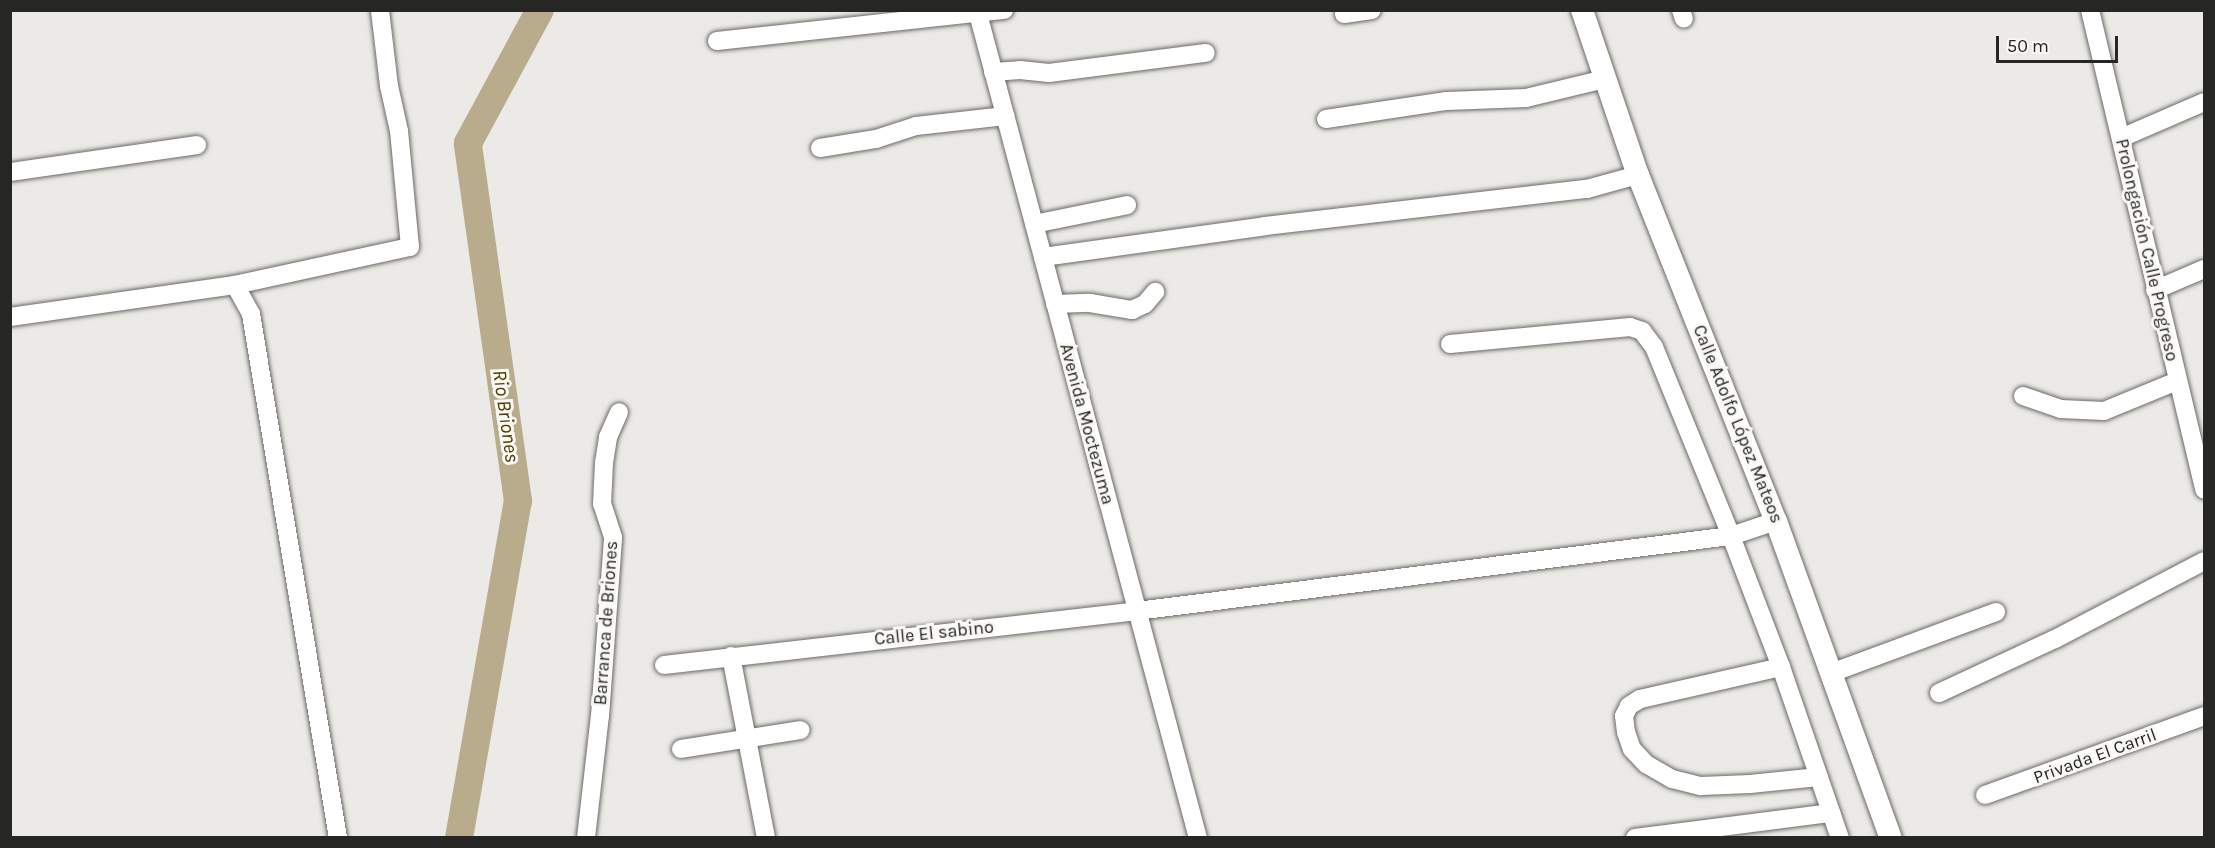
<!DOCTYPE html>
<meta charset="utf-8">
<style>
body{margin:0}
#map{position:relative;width:2215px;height:848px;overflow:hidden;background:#eceae7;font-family:Karla,sans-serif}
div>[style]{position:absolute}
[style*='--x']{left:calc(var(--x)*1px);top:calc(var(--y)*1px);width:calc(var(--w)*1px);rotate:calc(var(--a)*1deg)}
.river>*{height:28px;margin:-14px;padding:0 14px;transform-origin:14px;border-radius:14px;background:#b8ac8c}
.roads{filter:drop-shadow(0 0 2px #6a6965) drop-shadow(0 0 2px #6a6965)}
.minor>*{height:18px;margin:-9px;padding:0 9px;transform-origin:9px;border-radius:9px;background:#fff}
.major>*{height:22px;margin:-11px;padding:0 11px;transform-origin:11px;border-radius:11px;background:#fff}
span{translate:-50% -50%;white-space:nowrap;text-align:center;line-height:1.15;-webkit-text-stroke:6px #f9f8f4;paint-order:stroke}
.street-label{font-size:18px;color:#262624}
.water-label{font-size:20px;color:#4c3b00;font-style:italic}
.frame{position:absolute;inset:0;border:12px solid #262624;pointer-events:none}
.scale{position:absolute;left:1996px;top:36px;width:122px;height:27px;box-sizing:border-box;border:3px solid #262624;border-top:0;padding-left:8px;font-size:18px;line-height:21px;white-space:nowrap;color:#262624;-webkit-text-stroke:4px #f9f8f4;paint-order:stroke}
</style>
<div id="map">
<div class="river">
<div style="--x:459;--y:838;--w:342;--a:-80.1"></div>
<div style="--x:518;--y:501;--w:361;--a:-98"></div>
<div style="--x:468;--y:143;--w:151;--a:-61.6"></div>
</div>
<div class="roads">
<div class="minor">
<div style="--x:977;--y:10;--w:857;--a:75.06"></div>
<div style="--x:1681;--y:10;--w:9;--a:72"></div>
<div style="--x:2090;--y:10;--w:493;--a:76.6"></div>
<div style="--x:1344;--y:14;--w:28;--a:-8"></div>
<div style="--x:717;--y:41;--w:289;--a:-6.2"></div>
<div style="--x:993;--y:72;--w:27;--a:-4"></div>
<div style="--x:1020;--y:70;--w:29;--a:6"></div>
<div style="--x:1049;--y:73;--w:158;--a:-7.3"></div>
<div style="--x:1326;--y:119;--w:122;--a:-8.5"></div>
<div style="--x:1447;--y:101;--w:79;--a:-2.2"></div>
<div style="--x:1526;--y:98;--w:81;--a:-13.5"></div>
<div style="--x:2121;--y:138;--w:90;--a:-23.4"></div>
<div style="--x:820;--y:148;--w:57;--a:-9.1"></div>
<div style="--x:876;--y:139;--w:42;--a:-18"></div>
<div style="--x:916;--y:126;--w:90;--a:-6.4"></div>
<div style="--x:10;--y:172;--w:189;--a:-8.2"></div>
<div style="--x:1034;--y:224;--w:95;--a:-11.5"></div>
<div style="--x:1043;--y:257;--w:224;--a:-7.9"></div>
<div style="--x:1265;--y:226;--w:324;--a:-6.6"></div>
<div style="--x:1587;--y:189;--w:53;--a:-15.4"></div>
<div style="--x:235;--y:285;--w:33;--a:61"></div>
<div style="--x:251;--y:314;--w:531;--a:80.57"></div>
<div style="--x:2155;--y:290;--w:53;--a:-23.2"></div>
<div style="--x:1055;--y:304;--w:35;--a:-2"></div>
<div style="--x:1090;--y:303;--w:43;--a:9.5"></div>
<div style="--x:1132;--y:310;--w:14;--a:-25"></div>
<div style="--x:1145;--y:304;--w:16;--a:-50"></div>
<div style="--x:10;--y:317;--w:227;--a:-8.1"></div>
<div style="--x:235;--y:285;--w:179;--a:-12.3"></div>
<div style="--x:410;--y:247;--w:117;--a:-95.4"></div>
<div style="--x:399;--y:131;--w:46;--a:-102.5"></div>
<div style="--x:389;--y:86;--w:77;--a:-96.8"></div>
<div style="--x:1450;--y:344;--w:181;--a:-5.4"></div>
<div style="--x:1630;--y:327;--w:13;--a:18"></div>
<div style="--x:1642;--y:331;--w:20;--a:53"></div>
<div style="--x:1654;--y:347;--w:204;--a:67.8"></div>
<div style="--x:1731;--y:536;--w:140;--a:69.1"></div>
<div style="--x:1781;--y:667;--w:181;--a:71"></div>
<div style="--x:2023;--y:396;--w:40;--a:18.9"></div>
<div style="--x:2061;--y:409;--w:43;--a:2.7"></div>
<div style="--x:2104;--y:411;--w:79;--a:-22.3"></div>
<div style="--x:731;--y:656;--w:185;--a:79.1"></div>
<div style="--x:664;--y:665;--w:476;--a:-6.5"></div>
<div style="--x:1137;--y:611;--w:599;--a:-7.2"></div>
<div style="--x:1731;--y:536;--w:47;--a:-18.4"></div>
<div style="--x:1781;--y:667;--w:145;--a:167.2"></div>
<div style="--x:1640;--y:699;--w:13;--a:148"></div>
<div style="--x:1629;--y:706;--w:11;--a:117"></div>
<div style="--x:1624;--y:716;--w:16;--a:83"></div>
<div style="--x:1626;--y:732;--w:18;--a:71"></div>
<div style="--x:1632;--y:749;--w:21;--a:47"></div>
<div style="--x:1646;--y:764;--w:30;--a:30"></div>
<div style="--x:1672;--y:779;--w:30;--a:14"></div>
<div style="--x:1701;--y:786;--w:49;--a:-2.3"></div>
<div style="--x:1750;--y:784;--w:69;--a:-5.8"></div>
<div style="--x:1831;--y:673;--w:176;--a:-20.3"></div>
<div style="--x:1939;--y:693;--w:128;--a:-25"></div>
<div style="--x:2055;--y:639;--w:168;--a:-27.6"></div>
<div style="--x:681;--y:749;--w:121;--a:-9"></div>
<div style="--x:1985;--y:795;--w:233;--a:-19.8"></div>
<div style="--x:586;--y:838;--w:123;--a:-83.5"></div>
<div style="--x:600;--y:716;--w:179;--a:-85.8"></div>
<div style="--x:613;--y:537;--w:35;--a:-108"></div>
<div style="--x:602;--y:504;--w:41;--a:-87.2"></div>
<div style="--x:604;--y:463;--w:26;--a:-81"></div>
<div style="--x:608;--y:437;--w:27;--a:-66"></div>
<div style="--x:1635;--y:838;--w:198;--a:-7.3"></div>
</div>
<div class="major">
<div style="--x:1582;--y:10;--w:174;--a:71.3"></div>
<div style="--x:1638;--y:175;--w:373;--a:68.3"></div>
<div style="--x:1776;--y:521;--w:337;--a:70.1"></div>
</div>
</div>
<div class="street-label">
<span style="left:2147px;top:250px;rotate:77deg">Prolongación Calle Progreso</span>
<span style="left:1087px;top:424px;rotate:75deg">Avenida Moctezuma</span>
<span style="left:1738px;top:424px;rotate:68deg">Calle Adolfo López Mateos</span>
<span style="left:606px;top:623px;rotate:-86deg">Barranca de Briones</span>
<span style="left:934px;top:633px;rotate:-6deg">Calle El sabino</span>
<span style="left:2095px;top:756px;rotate:-20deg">Privada El Carril</span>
</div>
<div class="water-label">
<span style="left:506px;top:416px;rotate:82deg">Rio Briones</span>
</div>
<div class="frame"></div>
<div class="scale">50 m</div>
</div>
